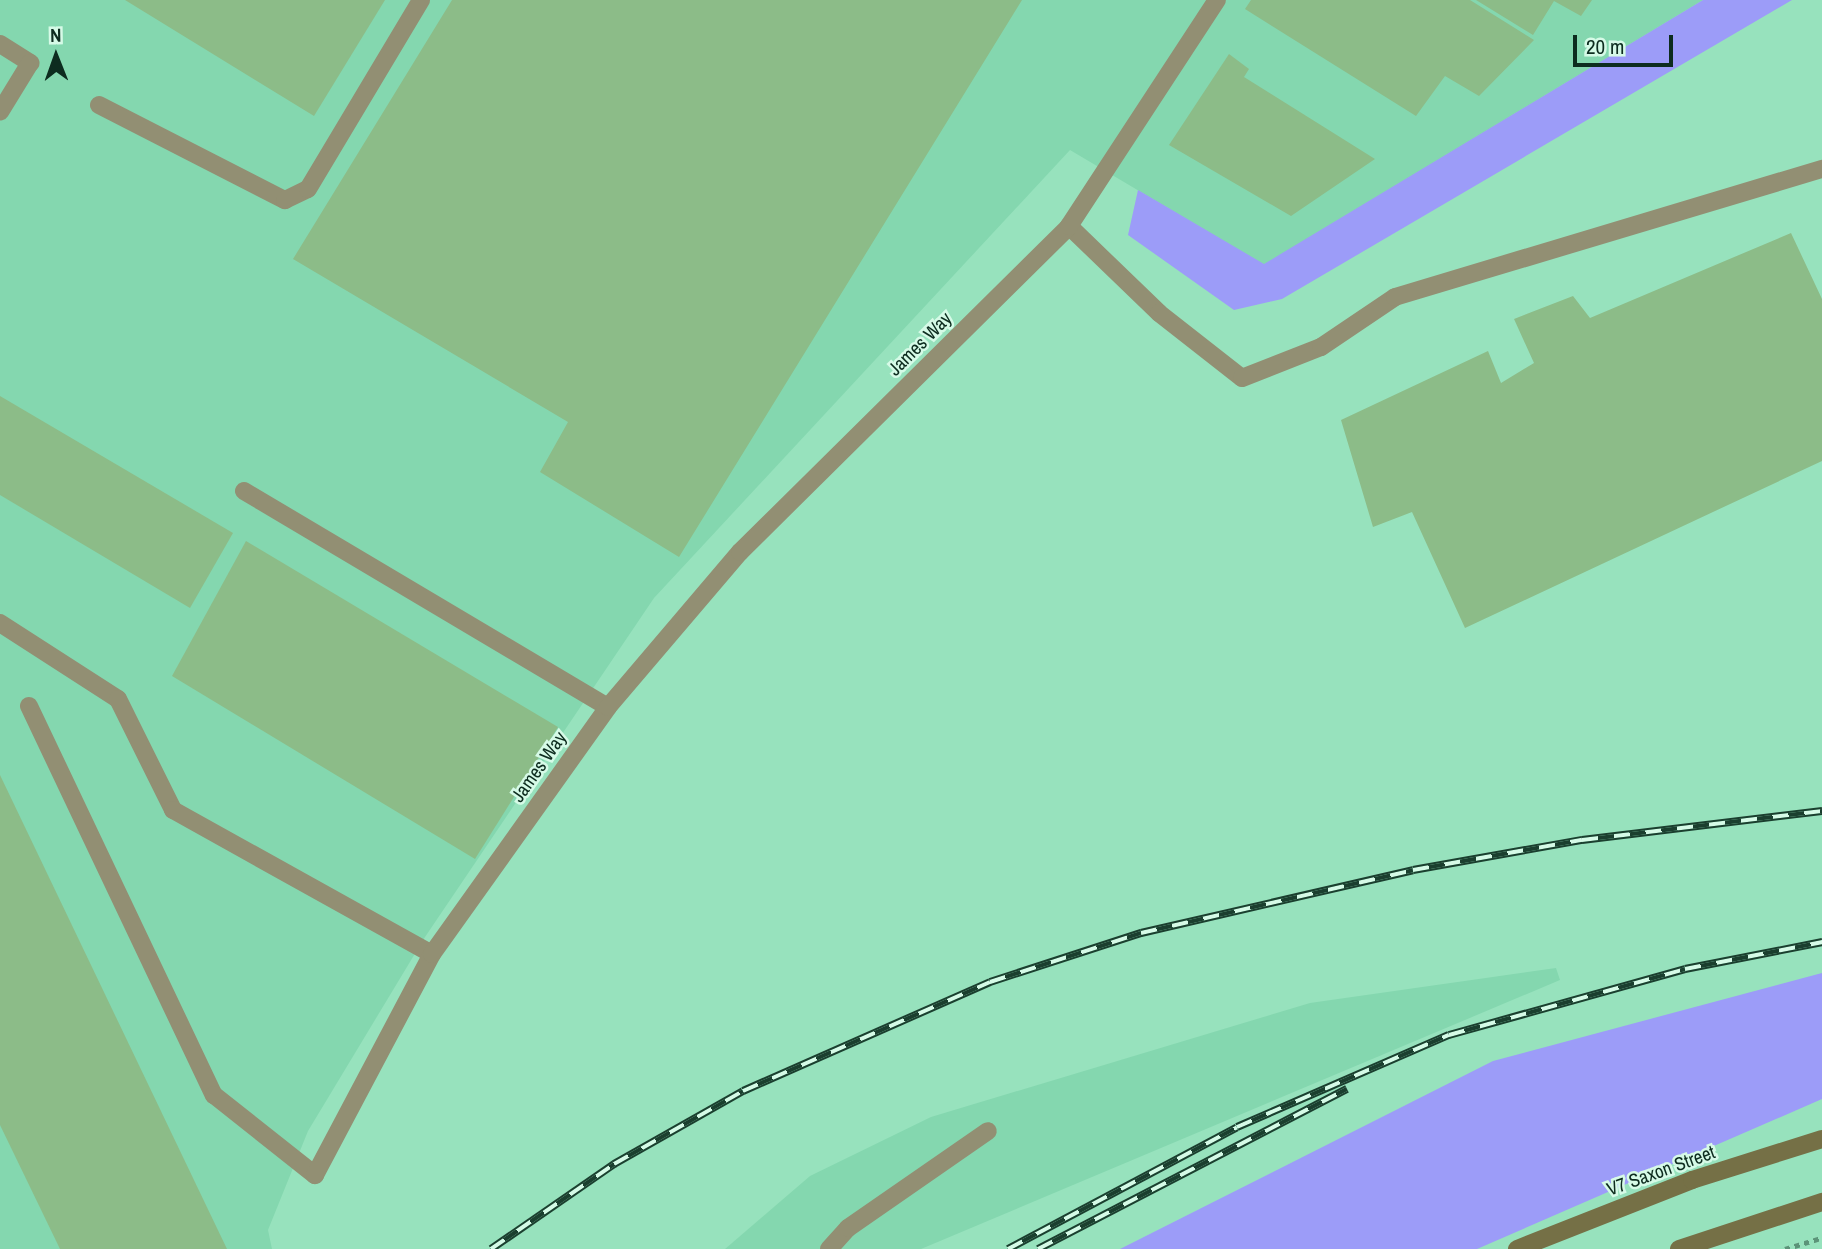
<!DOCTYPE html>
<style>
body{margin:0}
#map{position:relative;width:1822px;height:1249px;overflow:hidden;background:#97e2bd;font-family:"Archivo Narrow",sans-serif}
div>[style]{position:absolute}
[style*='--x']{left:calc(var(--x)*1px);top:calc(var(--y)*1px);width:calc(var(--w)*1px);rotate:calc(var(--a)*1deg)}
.built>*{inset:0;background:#84d7af}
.green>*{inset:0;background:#9c9cf8}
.building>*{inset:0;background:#8cbc88}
.path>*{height:4.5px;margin-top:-2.25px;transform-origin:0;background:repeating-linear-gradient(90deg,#5c9479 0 5px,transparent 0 10px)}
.service>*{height:18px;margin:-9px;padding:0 9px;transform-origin:9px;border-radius:9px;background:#928f73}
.minor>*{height:18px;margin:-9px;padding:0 9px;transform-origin:9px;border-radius:9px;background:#928f73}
.secondary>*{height:18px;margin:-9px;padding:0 9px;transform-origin:9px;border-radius:9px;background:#757046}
.rail>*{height:8px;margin-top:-4px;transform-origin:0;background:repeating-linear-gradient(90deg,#d6fae7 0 16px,#1b3f2f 0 32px);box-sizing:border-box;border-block:2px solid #1b3f2f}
span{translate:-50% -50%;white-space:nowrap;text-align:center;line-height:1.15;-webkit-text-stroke:5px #d6fae7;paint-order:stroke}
.street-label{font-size:19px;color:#0d2c1f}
.north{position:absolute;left:21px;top:21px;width:70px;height:70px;-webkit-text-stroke:5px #d6fae7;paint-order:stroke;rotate:359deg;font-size:19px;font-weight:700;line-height:28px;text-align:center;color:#0d2c1f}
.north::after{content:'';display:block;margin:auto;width:24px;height:32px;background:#0d2c1f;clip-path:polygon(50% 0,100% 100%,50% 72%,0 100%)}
.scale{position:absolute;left:1573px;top:35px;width:100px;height:32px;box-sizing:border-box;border:4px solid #0d2c1f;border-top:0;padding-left:9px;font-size:21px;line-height:24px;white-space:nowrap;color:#0d2c1f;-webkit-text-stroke:5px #d6fae7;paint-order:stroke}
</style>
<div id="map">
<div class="built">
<div style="clip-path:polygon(0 0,1703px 0,1264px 265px,1070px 150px,654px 598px,425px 937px,308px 1131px,268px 1230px,272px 1249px,0 1249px)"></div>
<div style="clip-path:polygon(1556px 968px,1560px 980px,921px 1249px,725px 1249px,810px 1176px,931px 1117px,1310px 1003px)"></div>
</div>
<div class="green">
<div style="clip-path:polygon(1703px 0,1792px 0,1282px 299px,1234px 310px,1128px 235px,1138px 190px,1264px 264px)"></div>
<div style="clip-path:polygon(1822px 973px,1822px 1099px,1477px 1249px,1120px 1249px,1493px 1061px)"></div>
</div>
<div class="building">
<div style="clip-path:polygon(125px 0,385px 0,314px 116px)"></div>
<div style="clip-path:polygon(452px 0,1022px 0,679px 557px,540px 472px,568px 422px,293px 259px)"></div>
<div style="clip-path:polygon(1251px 0,1470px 0,1534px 40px,1479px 96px,1445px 76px,1416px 116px,1245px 9px)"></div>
<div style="clip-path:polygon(1476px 0,1592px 0,1581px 16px,1554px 1px,1533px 35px)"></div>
<div style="clip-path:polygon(1229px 54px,1249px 69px,1244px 77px,1375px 159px,1291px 216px,1169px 145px)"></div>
<div style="clip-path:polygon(1791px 233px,1822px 299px,1822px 461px,1465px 628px,1412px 512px,1373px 527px,1341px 420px,1488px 351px,1501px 383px,1534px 363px,1514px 319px,1573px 296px,1590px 318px)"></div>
<div style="clip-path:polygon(0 396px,233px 533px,190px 608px,0 495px)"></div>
<div style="clip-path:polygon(246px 541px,558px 727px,475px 859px,172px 676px)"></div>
<div style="clip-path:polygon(0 775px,227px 1249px,60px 1249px,0 1125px)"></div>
</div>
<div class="path">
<div style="--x:1785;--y:1249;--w:39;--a:-17"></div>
</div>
<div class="service">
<div style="--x:0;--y:44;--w:36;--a:32"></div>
<div style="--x:30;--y:63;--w:57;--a:121.5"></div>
<div style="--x:99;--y:105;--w:209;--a:27.1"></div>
<div style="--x:285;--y:200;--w:25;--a:-26"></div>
<div style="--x:308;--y:189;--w:220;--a:-59.1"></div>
<div style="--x:1069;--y:226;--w:125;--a:44"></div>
<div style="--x:1159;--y:313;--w:105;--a:38.1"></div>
<div style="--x:1242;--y:378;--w:85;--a:-21.4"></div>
<div style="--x:1321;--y:347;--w:89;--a:-34"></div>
<div style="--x:1395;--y:297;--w:446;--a:-16.7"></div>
<div style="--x:244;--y:491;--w:423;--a:30.7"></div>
<div style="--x:0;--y:623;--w:140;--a:32.8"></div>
<div style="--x:118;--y:699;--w:124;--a:63.6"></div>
<div style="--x:173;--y:810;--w:296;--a:29.1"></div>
<div style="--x:29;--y:706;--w:431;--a:64.6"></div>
<div style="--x:214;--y:1095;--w:129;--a:38.4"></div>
<div style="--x:829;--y:1249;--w:28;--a:-48"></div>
<div style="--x:848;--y:1228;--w:170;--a:-34.7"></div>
</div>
<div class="minor">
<div style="--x:315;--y:1175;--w:250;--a:-62.1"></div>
<div style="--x:432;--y:954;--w:303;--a:-54.5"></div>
<div style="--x:608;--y:707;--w:204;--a:-49.6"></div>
<div style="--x:740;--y:552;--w:463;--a:-44.7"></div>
<div style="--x:1069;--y:226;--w:270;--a:-56.8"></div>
</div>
<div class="secondary">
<div style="--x:1517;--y:1249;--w:188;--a:-21.5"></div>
<div style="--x:1692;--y:1180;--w:136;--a:-17.5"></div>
<div style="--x:1679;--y:1249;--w:151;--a:-18.2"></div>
</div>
<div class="rail">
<div style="--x:491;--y:1249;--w:150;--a:-34.6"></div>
<div style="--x:614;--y:1164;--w:148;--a:-29.5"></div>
<div style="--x:743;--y:1091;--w:270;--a:-23.8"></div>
<div style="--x:990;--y:982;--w:159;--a:-18"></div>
<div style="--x:1141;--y:933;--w:279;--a:-13"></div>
<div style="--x:1413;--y:870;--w:172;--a:-10.1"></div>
<div style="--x:1582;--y:840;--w:242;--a:-6.9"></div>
<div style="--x:1008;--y:1249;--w:259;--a:-28"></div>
<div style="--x:1237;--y:1127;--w:231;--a:-23.5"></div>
<div style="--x:1449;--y:1035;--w:245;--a:-15.6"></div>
<div style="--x:1685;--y:969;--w:140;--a:-11.1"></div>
<div style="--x:1038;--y:1249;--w:348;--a:-27.4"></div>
</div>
<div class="street-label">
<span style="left:920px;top:344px;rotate:-45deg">James Way</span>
<span style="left:539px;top:767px;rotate:-55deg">James Way</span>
<span style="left:1661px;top:1171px;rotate:-20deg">V7 Saxon Street</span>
</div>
<div class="north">N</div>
<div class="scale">20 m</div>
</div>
